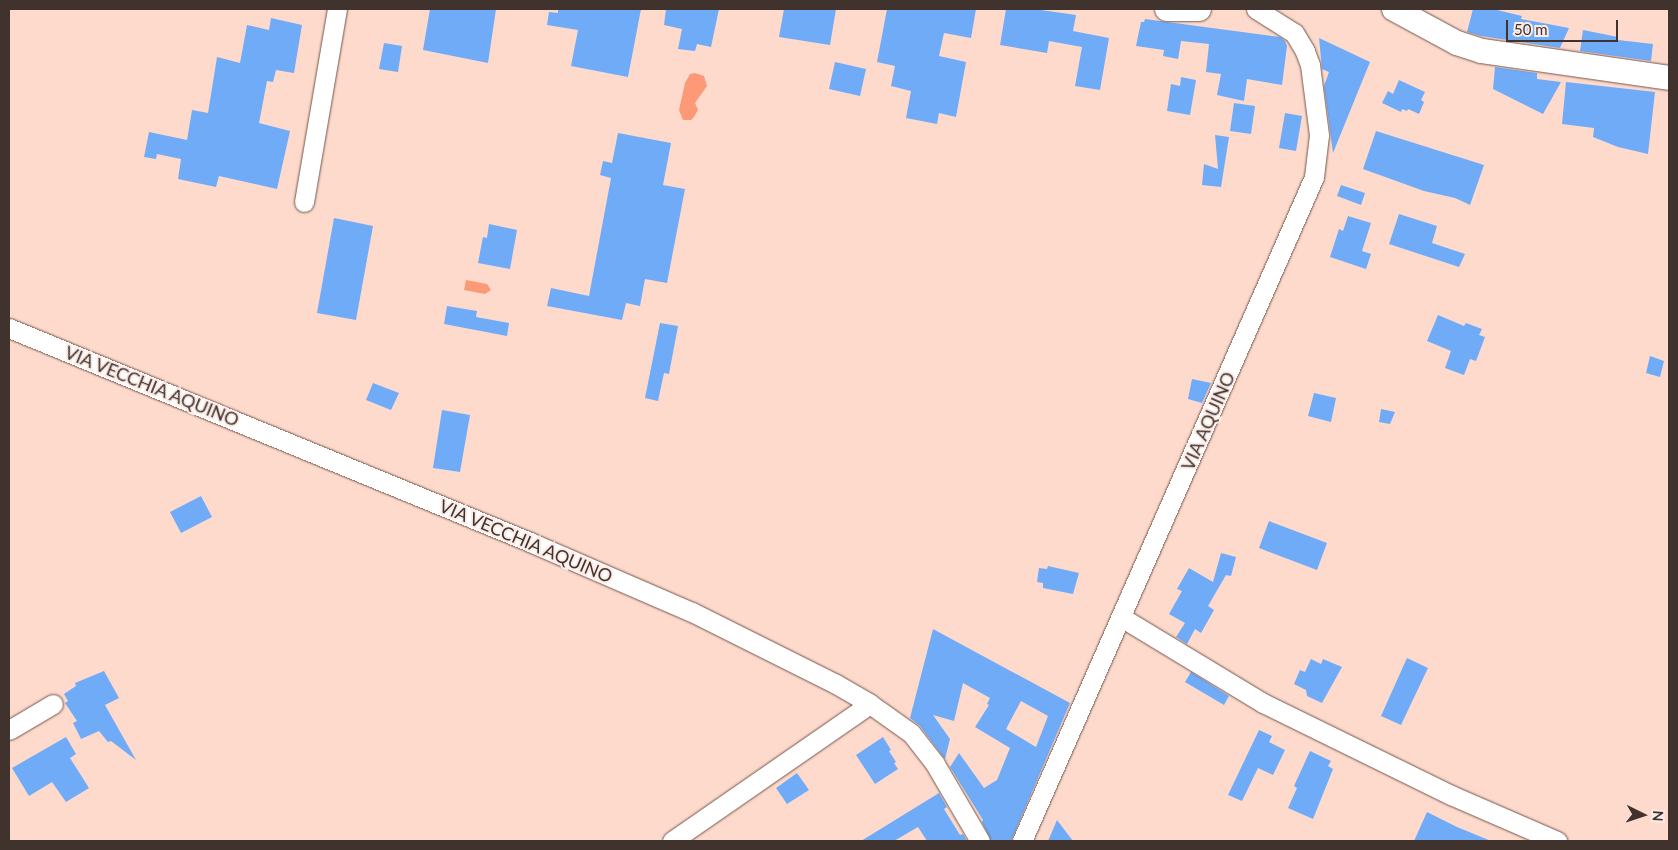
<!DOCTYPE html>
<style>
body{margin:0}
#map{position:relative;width:1678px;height:850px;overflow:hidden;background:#fedacd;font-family:Lato,sans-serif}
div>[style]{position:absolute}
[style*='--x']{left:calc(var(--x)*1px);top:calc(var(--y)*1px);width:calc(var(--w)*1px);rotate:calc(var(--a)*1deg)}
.water>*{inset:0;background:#fc9976}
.building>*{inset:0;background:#70abf8}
.roads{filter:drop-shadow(0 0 1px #74564b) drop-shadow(0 0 1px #74564b)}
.minor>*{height:19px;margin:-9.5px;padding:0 9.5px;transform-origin:9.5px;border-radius:9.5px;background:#fff}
.major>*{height:24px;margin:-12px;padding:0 12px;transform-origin:12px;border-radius:12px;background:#fff}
span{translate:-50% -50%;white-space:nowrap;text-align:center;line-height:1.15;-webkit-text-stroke:4px #fbece7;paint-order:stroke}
.street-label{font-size:18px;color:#40322d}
.frame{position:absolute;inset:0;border:10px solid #40322d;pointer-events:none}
.north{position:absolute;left:1618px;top:790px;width:50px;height:50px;-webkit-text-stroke:4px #fbece7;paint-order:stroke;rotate:94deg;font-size:14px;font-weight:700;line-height:20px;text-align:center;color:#40322d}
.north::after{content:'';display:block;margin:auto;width:18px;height:22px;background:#40322d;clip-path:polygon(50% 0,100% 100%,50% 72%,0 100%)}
.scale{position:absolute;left:1506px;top:20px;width:112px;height:22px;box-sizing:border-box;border:2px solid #40322d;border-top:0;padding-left:6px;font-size:15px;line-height:18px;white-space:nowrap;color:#40322d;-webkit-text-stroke:4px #fbece7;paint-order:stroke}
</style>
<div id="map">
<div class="water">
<div style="clip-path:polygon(695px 73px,704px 76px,707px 86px,695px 103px,698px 110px,694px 117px,691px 120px,683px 120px,679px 110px,685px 83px,690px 74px)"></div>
<div style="clip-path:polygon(466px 280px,487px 284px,491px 290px,485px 294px,464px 290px)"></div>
</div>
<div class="building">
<div style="clip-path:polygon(430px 9px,496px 9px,488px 63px,423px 50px)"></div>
<div style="clip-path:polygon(558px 9px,641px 9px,628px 77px,571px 66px,578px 30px,547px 25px,549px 12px,558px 13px)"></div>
<div style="clip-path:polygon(666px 9px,719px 9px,711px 47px,697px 44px,695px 51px,678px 49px,682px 29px,664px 25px)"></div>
<div style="clip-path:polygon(784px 9px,836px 9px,830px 45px,779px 37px)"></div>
<div style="clip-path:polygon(887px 9px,976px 9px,971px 38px,944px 33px,939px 56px,966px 62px,956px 117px,939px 113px,937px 124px,906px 118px,911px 91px,891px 86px,895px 66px,877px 62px)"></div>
<div style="clip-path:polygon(1006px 9px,1034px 9px,1076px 15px,1073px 31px,1109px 38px,1100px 90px,1075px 86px,1082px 47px,1049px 41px,1047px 53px,1000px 45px)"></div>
<div style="clip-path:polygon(1473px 9px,1493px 9px,1522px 16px,1521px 19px,1569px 28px,1560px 48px,1481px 36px,1467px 32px)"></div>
<div style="clip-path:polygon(271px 18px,302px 25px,294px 73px,276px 70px,273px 82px,267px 81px,259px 123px,290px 131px,277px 189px,219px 176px,216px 187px,178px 179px,181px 159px,157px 154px,156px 159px,144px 157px,149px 132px,187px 140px,192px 110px,208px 113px,217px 57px,240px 63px,247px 25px,269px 30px)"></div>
<div style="clip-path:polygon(1145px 19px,1280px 37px,1285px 41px,1287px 46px,1282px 85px,1247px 79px,1244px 101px,1217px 95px,1221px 74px,1206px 72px,1209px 44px,1181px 41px,1178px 59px,1163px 56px,1164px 50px,1136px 46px,1141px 22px,1144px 22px)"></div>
<div style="clip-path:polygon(1583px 30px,1618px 37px,1618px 40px,1653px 44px,1651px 61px,1580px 51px)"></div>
<div style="clip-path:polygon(1319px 38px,1370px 62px,1333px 153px,1324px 86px,1329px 72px,1322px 69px)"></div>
<div style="clip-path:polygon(384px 43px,402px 46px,398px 72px,379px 69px)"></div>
<div style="clip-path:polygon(835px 62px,866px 69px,860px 96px,829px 89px)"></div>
<div style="clip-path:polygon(1495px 67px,1537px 73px,1537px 79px,1561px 82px,1543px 114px,1493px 89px)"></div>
<div style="clip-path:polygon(1181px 77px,1196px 80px,1190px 115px,1167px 111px,1171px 84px,1180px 86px)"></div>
<div style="clip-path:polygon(1399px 80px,1425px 92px,1421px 100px,1424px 102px,1419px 114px,1408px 109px,1407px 111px,1402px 109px,1401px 112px,1382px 103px,1388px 91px,1393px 94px)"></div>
<div style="clip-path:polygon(1566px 82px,1655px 92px,1648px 154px,1618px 147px,1593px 137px,1594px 128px,1562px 124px)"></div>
<div style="clip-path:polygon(1234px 103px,1255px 106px,1251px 134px,1230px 131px)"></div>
<div style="clip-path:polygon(1285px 113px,1302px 116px,1296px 151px,1279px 148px)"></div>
<div style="clip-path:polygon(1376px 131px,1484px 165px,1470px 205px,1455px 198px,1424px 191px,1363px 169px)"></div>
<div style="clip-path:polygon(618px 133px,671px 143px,663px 185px,685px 189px,667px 283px,645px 279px,640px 306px,626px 303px,622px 320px,547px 306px,551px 288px,589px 296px,611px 178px,600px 175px,603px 161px,612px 163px)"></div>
<div style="clip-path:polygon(1215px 135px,1229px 137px,1221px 187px,1202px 185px,1204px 164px,1218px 169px)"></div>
<div style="clip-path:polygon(1341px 185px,1365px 193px,1361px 205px,1337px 196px)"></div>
<div style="clip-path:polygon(1399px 214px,1437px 226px,1432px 243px,1465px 254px,1459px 267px,1389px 244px)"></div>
<div style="clip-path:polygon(1348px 216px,1371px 223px,1362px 251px,1371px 254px,1366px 269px,1330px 257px,1339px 229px,1343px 231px)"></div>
<div style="clip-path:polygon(334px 218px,373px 226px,356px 320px,317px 313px)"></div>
<div style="clip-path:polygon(489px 224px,517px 230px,510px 269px,478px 263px,483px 237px,487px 238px)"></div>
<div style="clip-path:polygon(447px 306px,477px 311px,476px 317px,509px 323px,507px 336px,444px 324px)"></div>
<div style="clip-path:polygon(1438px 315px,1464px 326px,1466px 323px,1482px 329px,1479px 335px,1485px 337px,1476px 361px,1470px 359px,1464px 375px,1445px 368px,1451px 351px,1427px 341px)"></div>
<div style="clip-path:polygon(660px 323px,678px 326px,669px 374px,664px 373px,658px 401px,645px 398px)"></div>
<div style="clip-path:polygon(1650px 356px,1664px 361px,1660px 377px,1646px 373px)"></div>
<div style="clip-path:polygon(1192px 379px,1211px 383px,1202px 403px,1188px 399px)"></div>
<div style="clip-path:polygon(373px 383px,399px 393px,391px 410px,366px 400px)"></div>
<div style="clip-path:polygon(1314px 393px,1336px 398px,1331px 422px,1308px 416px)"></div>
<div style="clip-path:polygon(1381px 409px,1395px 412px,1390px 424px,1379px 422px)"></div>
<div style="clip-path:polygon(442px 410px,470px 415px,460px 472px,433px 468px)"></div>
<div style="clip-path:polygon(201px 496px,212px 517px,181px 533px,170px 512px)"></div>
<div style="clip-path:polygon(1269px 521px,1327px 543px,1317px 570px,1259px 548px)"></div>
<div style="clip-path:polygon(1221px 553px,1236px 557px,1231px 576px,1226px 575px,1208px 606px,1214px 610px,1201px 633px,1195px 629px,1187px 644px,1176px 637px,1185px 623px,1169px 614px,1182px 591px,1177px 589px,1189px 568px,1213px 582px)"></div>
<div style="clip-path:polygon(1048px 566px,1079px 573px,1073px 594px,1043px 588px,1043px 583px,1037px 582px,1039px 568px,1047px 569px)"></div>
<div style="clip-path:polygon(evenodd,933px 629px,1070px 703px,1011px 841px,991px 841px,982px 822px,983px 820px,950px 767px,959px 753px,984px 788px,997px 780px,1010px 748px,975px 727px,989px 705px,987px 704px,990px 698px,963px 683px,954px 721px,933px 715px,950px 739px,945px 759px,920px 726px,910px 718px,933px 629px,1021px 701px,1048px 716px,1036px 747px,1006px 729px,1021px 701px)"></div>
<div style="clip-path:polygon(1407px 658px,1428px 668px,1401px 725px,1381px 716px)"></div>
<div style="clip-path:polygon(1311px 659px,1321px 664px,1323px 659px,1342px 667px,1322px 703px,1307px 696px,1306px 690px,1294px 684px,1300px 670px,1305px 672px)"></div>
<div style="clip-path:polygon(104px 671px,119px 698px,105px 705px,136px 760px,111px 741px,108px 742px,99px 731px,81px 739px,73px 723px,77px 721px,65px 703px,68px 701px,64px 694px,76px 686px,75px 683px)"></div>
<div style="clip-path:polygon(1191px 672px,1229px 696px,1224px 705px,1185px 682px)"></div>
<div style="clip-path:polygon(1259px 730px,1272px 736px,1269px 742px,1285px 750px,1273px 775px,1258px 768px,1242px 801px,1228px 795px)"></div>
<div style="clip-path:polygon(66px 737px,76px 754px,70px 758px,89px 788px,66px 802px,52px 782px,29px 796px,12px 768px)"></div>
<div style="clip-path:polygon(883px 737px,891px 750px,889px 751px,896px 762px,894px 763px,898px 769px,875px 784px,856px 755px)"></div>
<div style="clip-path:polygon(1310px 751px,1331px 761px,1328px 766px,1333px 769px,1313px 819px,1288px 808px,1297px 788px,1294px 786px)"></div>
<div style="clip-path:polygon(797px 773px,809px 790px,787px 804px,776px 788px)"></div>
<div style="clip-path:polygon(939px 793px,947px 807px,944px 809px,960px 835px,963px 834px,967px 841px,927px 841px,918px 827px,894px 841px,861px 841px)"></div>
<div style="clip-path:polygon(1427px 812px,1457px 827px,1491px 841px,1414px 841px)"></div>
<div style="clip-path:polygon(1057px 820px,1073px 841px,1048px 841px)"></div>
</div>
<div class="roads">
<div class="minor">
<div style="--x:304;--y:202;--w:196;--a:-80.3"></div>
<div style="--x:9;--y:328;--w:563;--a:22.33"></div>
<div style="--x:530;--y:542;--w:176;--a:23.4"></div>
<div style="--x:692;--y:612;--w:161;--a:26.6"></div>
<div style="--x:836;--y:684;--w:39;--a:30"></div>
<div style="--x:870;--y:704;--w:50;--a:35.3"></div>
<div style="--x:911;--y:733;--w:39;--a:52"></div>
<div style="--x:935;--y:764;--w:89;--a:59.7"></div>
<div style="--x:1121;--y:617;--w:166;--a:31.2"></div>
<div style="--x:1263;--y:703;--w:209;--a:26.1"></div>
<div style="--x:1451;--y:795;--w:116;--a:23.5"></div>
<div style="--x:9;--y:730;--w:51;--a:-30.6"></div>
<div style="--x:672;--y:841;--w:241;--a:-34.7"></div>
<div style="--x:1022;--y:841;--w:725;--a:-66.26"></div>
<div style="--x:1314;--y:177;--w:42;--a:-83.2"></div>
<div style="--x:1319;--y:135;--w:71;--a:-97.3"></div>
<div style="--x:1310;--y:65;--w:15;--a:-110"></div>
<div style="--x:1305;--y:51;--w:21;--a:-121"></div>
<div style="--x:1294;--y:33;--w:45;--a:-147.7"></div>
</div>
<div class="major">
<div style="--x:1167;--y:9;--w:32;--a:0"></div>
<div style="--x:1394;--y:9;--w:72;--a:28.4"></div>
<div style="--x:1457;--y:43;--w:26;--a:18"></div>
<div style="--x:1482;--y:51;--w:189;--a:8.2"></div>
</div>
</div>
<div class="street-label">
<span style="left:152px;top:386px;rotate:22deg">VIA VECCHIA AQUINO</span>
<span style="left:1208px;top:421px;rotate:-66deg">VIA AQUINO</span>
<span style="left:526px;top:541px;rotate:23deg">VIA VECCHIA AQUINO</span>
</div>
<div class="frame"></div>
<div class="north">N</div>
<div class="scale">50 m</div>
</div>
